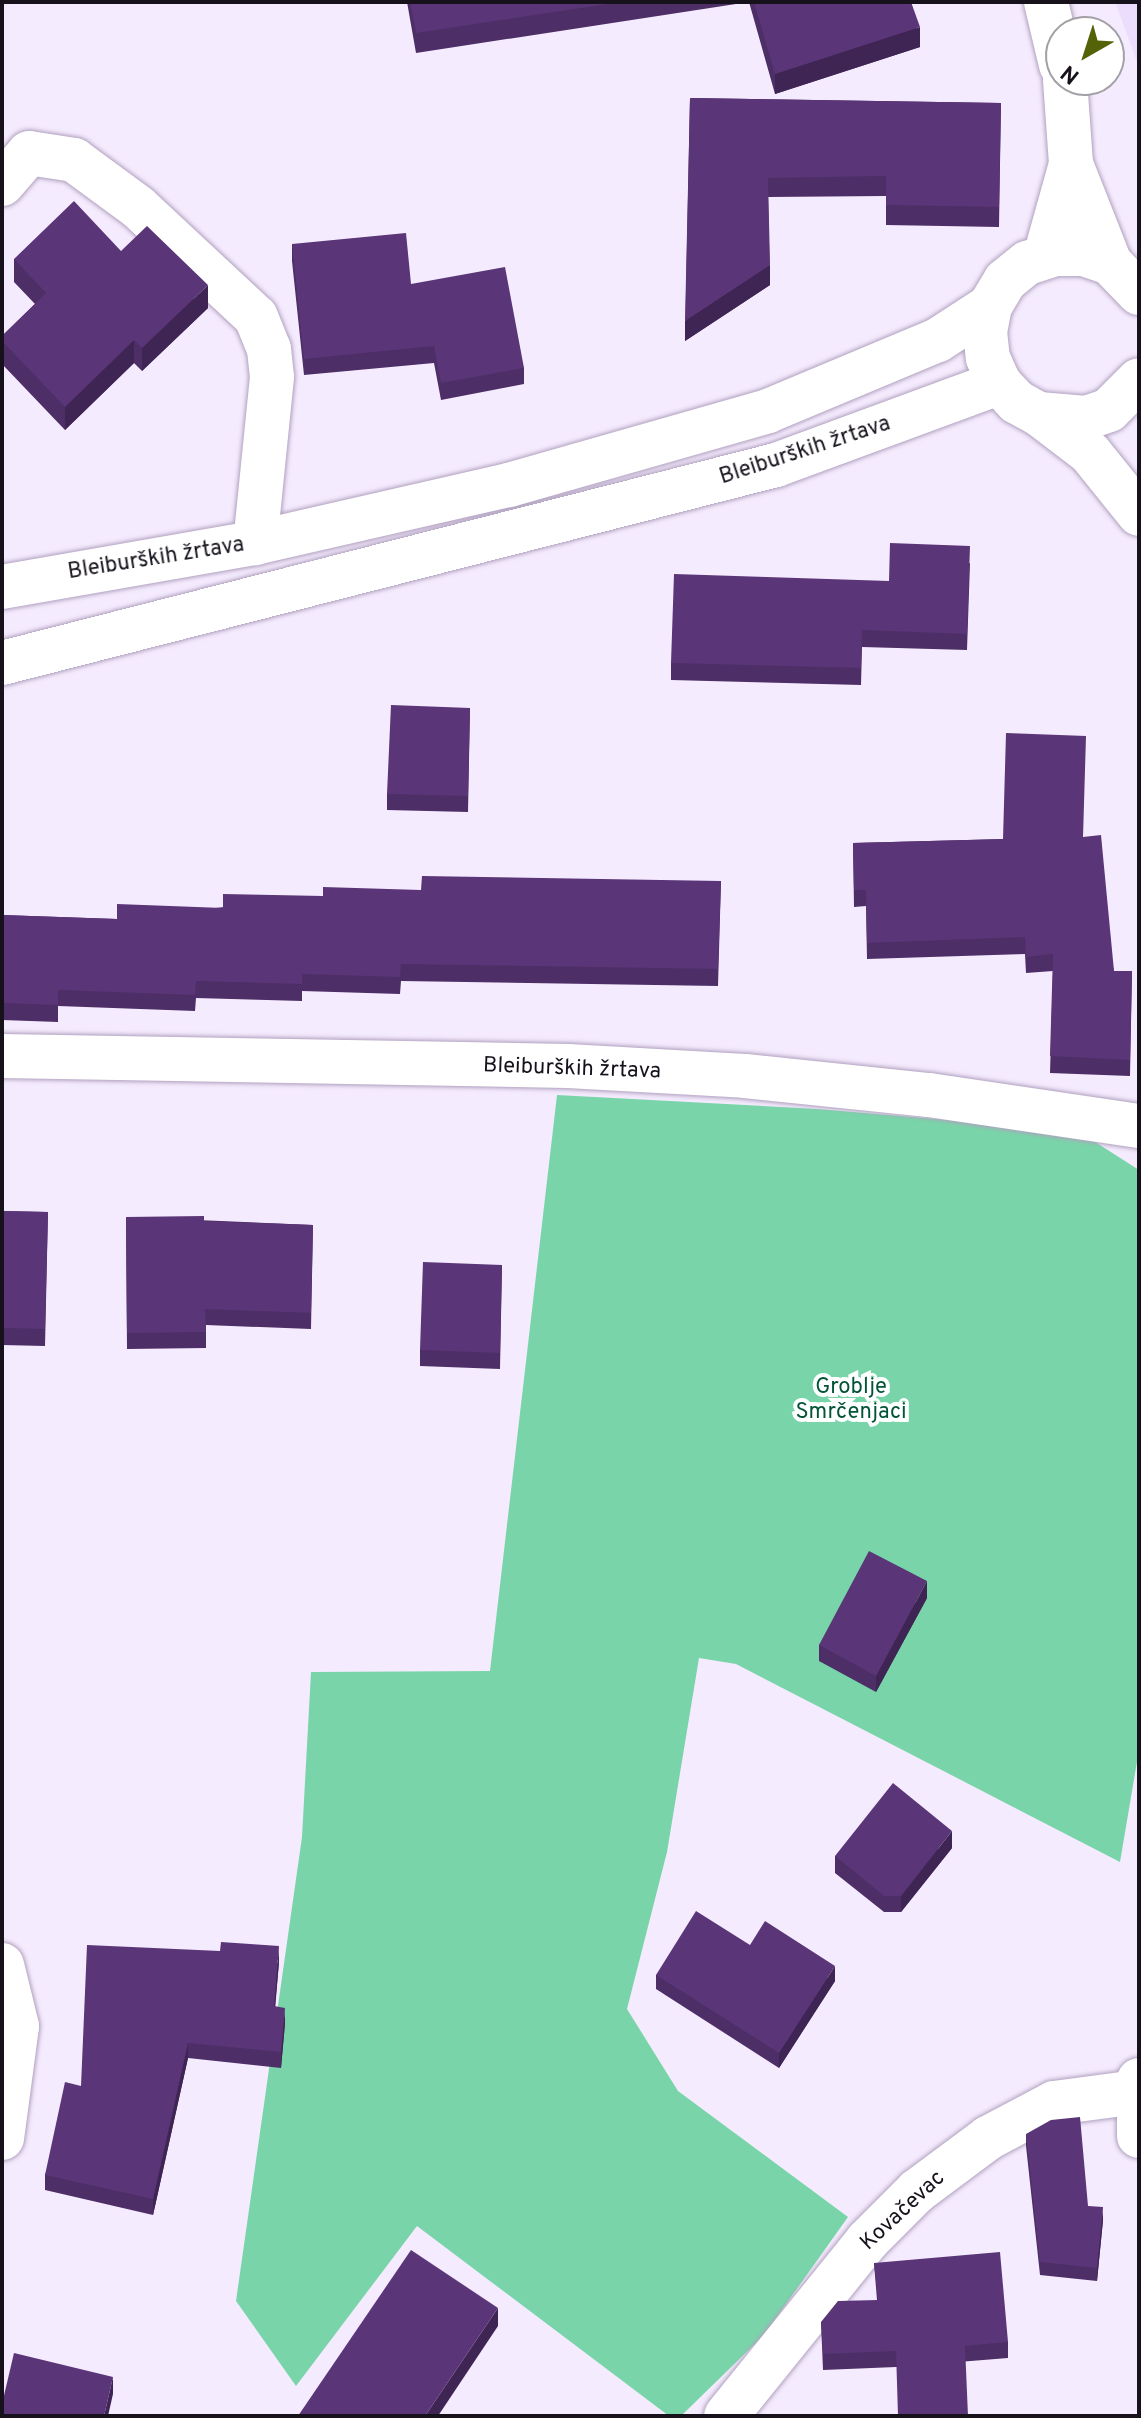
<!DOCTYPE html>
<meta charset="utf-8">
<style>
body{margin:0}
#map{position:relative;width:1141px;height:2418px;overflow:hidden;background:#f5ebfe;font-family:Overpass,sans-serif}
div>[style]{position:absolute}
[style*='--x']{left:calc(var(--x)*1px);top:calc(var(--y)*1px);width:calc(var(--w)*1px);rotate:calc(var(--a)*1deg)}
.built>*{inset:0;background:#ecddfc}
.green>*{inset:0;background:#79d5a9}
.roads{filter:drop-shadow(0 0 2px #b0a1bf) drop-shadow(0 0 2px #b0a1bf)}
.minor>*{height:44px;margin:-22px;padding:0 22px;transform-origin:22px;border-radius:22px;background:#fff}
.tertiary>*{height:44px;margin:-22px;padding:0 22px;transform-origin:22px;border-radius:22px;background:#fff}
.wall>*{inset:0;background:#4d2e66}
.shaded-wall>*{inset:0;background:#3f2553}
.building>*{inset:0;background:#5a3577}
span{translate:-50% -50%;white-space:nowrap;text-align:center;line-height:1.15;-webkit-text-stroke:8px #fff;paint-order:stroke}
.street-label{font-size:22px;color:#16111b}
.park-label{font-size:22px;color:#045438}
.frame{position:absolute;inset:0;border:4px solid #16111b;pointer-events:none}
.north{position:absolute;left:1045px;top:16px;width:80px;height:80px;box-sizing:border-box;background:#fff;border:2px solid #a2a0a4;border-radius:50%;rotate:219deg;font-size:22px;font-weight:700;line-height:32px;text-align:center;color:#16111b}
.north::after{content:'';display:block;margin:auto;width:28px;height:36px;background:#546307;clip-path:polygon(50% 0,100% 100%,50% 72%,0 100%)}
</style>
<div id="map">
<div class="built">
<div style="clip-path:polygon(1115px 2px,1139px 2px,1139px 67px)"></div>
</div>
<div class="green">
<div style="clip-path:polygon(557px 1095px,818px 1109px,1078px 1131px,1139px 1170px,1139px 1750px,1120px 1862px,736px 1664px,699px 1658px,667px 1852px,627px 2009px,678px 2091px,848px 2217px,764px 2335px,681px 2416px,669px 2416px,417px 2226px,296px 2386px,236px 2301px,302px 1837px,311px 1672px,490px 1671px)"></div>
</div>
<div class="roads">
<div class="minor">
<div style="--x:2;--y:184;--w:41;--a:-48.9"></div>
<div style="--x:29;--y:153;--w:46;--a:8.8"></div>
<div style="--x:74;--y:160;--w:79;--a:36.3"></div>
<div style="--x:138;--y:207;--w:161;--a:43"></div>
<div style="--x:256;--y:317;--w:35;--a:68"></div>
<div style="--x:269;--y:349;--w:28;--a:84"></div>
<div style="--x:272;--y:377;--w:167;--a:95.8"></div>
<div style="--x:2;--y:1056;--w:566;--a:1.01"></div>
<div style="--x:568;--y:1066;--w:177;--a:3.2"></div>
<div style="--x:745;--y:1076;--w:185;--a:5.9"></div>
<div style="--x:929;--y:1095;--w:212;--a:8.4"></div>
<div style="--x:2;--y:1965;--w:63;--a:76.2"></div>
<div style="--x:17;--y:2026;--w:113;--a:97.6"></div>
<div style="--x:726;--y:2416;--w:225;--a:-51.1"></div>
<div style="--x:867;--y:2241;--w:71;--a:-45"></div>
<div style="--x:917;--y:2191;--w:89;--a:-36.7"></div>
<div style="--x:988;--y:2138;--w:75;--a:-27.9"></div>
<div style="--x:1054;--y:2103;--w:85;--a:-7.5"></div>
</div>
<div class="tertiary">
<div style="--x:1046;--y:2;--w:65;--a:76.6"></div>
<div style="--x:1065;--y:80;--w:84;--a:85.9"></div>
<div style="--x:1071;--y:164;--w:106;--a:68.5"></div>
<div style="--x:1045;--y:257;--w:97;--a:-74.4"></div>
<div style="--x:1139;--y:293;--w:42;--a:-134"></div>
<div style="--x:1110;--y:263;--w:28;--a:-161"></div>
<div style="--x:1084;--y:254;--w:29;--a:180"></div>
<div style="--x:1055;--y:254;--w:29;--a:162"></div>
<div style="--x:1027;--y:263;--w:28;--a:141"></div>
<div style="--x:1005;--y:281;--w:29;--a:121"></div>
<div style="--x:990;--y:306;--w:25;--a:101"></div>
<div style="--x:985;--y:331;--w:27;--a:84"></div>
<div style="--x:988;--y:358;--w:27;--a:66"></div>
<div style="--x:999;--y:383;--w:26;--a:47"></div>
<div style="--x:1017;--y:402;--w:25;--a:29"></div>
<div style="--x:1039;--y:414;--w:47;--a:4.9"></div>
<div style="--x:1086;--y:418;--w:24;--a:-19"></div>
<div style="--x:1109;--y:410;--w:42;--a:-45"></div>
<div style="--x:1039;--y:414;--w:64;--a:37.4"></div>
<div style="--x:1090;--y:453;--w:78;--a:51.2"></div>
<div style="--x:2;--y:587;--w:257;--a:-9.9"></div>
<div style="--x:255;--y:543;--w:261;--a:-12.9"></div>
<div style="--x:509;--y:485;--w:269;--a:-15.9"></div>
<div style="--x:768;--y:411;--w:184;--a:-22.7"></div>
<div style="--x:938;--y:340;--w:62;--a:-33.2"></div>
<div style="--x:2;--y:663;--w:799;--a:-14.35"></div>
<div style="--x:776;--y:465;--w:238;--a:-20.2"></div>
<div style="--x:1139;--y:2080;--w:56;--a:90"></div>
</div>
</div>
<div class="wall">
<div style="clip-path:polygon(407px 2px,911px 2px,920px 47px,775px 94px,749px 2px,416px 53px)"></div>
<div style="clip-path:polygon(690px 98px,1001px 103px,999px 227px,886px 225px,886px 196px,768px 197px,770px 285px,685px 341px)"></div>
<div style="clip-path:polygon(292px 244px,411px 284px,524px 368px,524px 384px,441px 400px,434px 363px,304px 375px,292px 261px)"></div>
<div style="clip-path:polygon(121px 251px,208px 308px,142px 371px,134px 363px,65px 430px,2px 364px,2px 336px,35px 304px,14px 282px,14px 259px)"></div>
<div style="clip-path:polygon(970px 563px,967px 650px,862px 647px,861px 685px,671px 680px,671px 663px,889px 581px)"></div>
<div style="clip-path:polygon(470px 708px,468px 812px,387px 810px,387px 794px)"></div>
<div style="clip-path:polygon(1084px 837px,1114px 971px,1132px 971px,1130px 1076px,1050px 1073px,1053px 971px,1026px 973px,1025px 954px,867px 959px,866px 906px,854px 907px,853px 843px)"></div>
<div style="clip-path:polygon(721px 881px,718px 986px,401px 981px,400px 994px,302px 991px,302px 1001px,196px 998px,195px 1011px,58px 1006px,58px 1022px,2px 1020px,2px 915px,117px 919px,323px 896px,421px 890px)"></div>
<div style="clip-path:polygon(2px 1211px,48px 1212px,45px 1346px,2px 1345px)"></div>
<div style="clip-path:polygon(126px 1217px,313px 1225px,311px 1329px,206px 1325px,206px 1348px,127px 1349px)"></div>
<div style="clip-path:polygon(502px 1265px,500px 1369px,420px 1366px,420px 1350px)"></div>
<div style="clip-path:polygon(927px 1598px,876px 1692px,819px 1661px,819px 1645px)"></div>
<div style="clip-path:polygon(952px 1848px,901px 1912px,884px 1912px,835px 1873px,835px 1856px)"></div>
<div style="clip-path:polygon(750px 1945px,835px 1981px,779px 2068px,656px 1989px,656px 1975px)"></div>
<div style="clip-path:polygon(279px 1962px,275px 2006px,285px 2023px,281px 2068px,188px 2058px,153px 2215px,45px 2190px,45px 2175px,81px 2086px)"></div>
<div style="clip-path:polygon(1026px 2134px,1088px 2206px,1103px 2220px,1097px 2281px,1040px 2275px,1026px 2146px)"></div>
<div style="clip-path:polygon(874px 2263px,1008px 2342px,1008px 2358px,896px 2367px,823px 2370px,821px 2322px,877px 2300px)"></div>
</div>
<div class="shaded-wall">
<div style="clip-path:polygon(920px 27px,920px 47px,775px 94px,775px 74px)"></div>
<div style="clip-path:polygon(770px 265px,770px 285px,685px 341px,685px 321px)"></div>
<div style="clip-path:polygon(208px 285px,208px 308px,142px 371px,142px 348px)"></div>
<div style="clip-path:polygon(134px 340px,134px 363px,65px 430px,65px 407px)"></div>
<div style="clip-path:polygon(927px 1581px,927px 1598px,876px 1692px,876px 1676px)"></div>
<div style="clip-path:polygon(952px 1831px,952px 1848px,901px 1912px,901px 1896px)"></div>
<div style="clip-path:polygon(279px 1946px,279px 1962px,274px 2021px,274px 2006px)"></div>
<div style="clip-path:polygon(835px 1966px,835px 1981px,779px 2068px,779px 2053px)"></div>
<div style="clip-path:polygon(285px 2008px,285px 2023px,281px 2068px,281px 2052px)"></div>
<div style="clip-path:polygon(188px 2043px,188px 2058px,153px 2215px,153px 2199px)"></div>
<div style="clip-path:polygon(1103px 2207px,1103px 2220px,1097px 2281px,1097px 2268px)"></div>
<div style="clip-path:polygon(498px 2308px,498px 2326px,438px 2416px,425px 2416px)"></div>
<div style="clip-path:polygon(113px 2377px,113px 2394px,108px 2416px,104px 2416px)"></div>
</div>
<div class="building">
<div style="clip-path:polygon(410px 2px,621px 2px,416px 33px)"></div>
<div style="clip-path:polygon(754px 2px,911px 2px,920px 27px,775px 74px)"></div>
<div style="clip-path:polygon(690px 98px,1001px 103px,999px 207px,886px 205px,886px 176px,768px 178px,770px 265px,685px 321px)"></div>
<div style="clip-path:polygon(74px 201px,121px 251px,147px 226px,208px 285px,142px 348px,134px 340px,65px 407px,2px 341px,2px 336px,46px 293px,14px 259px)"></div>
<div style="clip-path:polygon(406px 233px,411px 284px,505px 267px,524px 368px,441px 383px,434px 346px,304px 359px,292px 244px)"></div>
<div style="clip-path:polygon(890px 543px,970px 546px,967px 634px,862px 630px,861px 668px,671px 663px,674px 574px,889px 581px)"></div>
<div style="clip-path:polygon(391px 705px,470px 708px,468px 796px,387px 794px)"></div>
<div style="clip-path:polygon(1006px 733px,1086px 736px,1083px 837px,1101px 835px,1114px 971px,1132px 971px,1130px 1060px,1050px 1056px,1053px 954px,1026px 957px,1025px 937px,867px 943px,866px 890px,854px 890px,853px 843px,1003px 839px)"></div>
<div style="clip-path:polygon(422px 876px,721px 881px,718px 969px,401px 964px,400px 977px,302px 974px,302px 984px,196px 981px,195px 995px,58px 990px,58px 1005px,2px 1003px,2px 915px,117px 919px,117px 904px,223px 908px,223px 894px,323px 896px,323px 887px,421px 890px)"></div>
<div style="clip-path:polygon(2px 1211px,48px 1212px,45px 1329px,2px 1328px)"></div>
<div style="clip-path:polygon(204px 1216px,204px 1221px,313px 1225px,311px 1313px,205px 1309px,206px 1332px,127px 1333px,126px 1217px)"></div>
<div style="clip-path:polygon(423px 1262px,502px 1265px,500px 1353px,420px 1350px)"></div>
<div style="clip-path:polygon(869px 1551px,927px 1581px,876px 1676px,819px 1645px)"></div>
<div style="clip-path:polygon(893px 1783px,952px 1831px,901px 1896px,884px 1896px,835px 1856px)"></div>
<div style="clip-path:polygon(696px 1911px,750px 1945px,765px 1921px,835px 1966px,779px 2053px,656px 1975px)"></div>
<div style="clip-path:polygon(221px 1942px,279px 1946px,274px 2006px,285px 2008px,281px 2052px,188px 2043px,153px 2199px,45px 2175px,65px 2082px,81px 2086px,87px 1945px,220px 1951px)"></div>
<div style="clip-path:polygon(1080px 2117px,1088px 2206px,1103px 2207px,1097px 2268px,1040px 2262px,1026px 2134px,1051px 2120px)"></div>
<div style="clip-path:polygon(411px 2250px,498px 2308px,425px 2416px,298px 2416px)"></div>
<div style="clip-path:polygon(1000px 2252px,1008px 2342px,965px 2346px,968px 2416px,898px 2416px,896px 2351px,823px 2354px,821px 2322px,838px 2301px,878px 2300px,874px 2263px)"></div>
<div style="clip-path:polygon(14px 2353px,113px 2377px,104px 2416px,2px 2416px,2px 2404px)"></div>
</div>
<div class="street-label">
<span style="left:805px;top:451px;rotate:-18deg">Bleiburških žrtava</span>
<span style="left:156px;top:559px;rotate:-9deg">Bleiburških žrtava</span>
<span style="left:572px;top:1069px;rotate:2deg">Bleiburških žrtava</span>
<span style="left:903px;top:2211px;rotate:-43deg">Kovačevac</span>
</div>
<div class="park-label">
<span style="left:851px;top:1400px">Groblje<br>Smrčenjaci</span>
</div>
<div class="frame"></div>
<div class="north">N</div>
</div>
